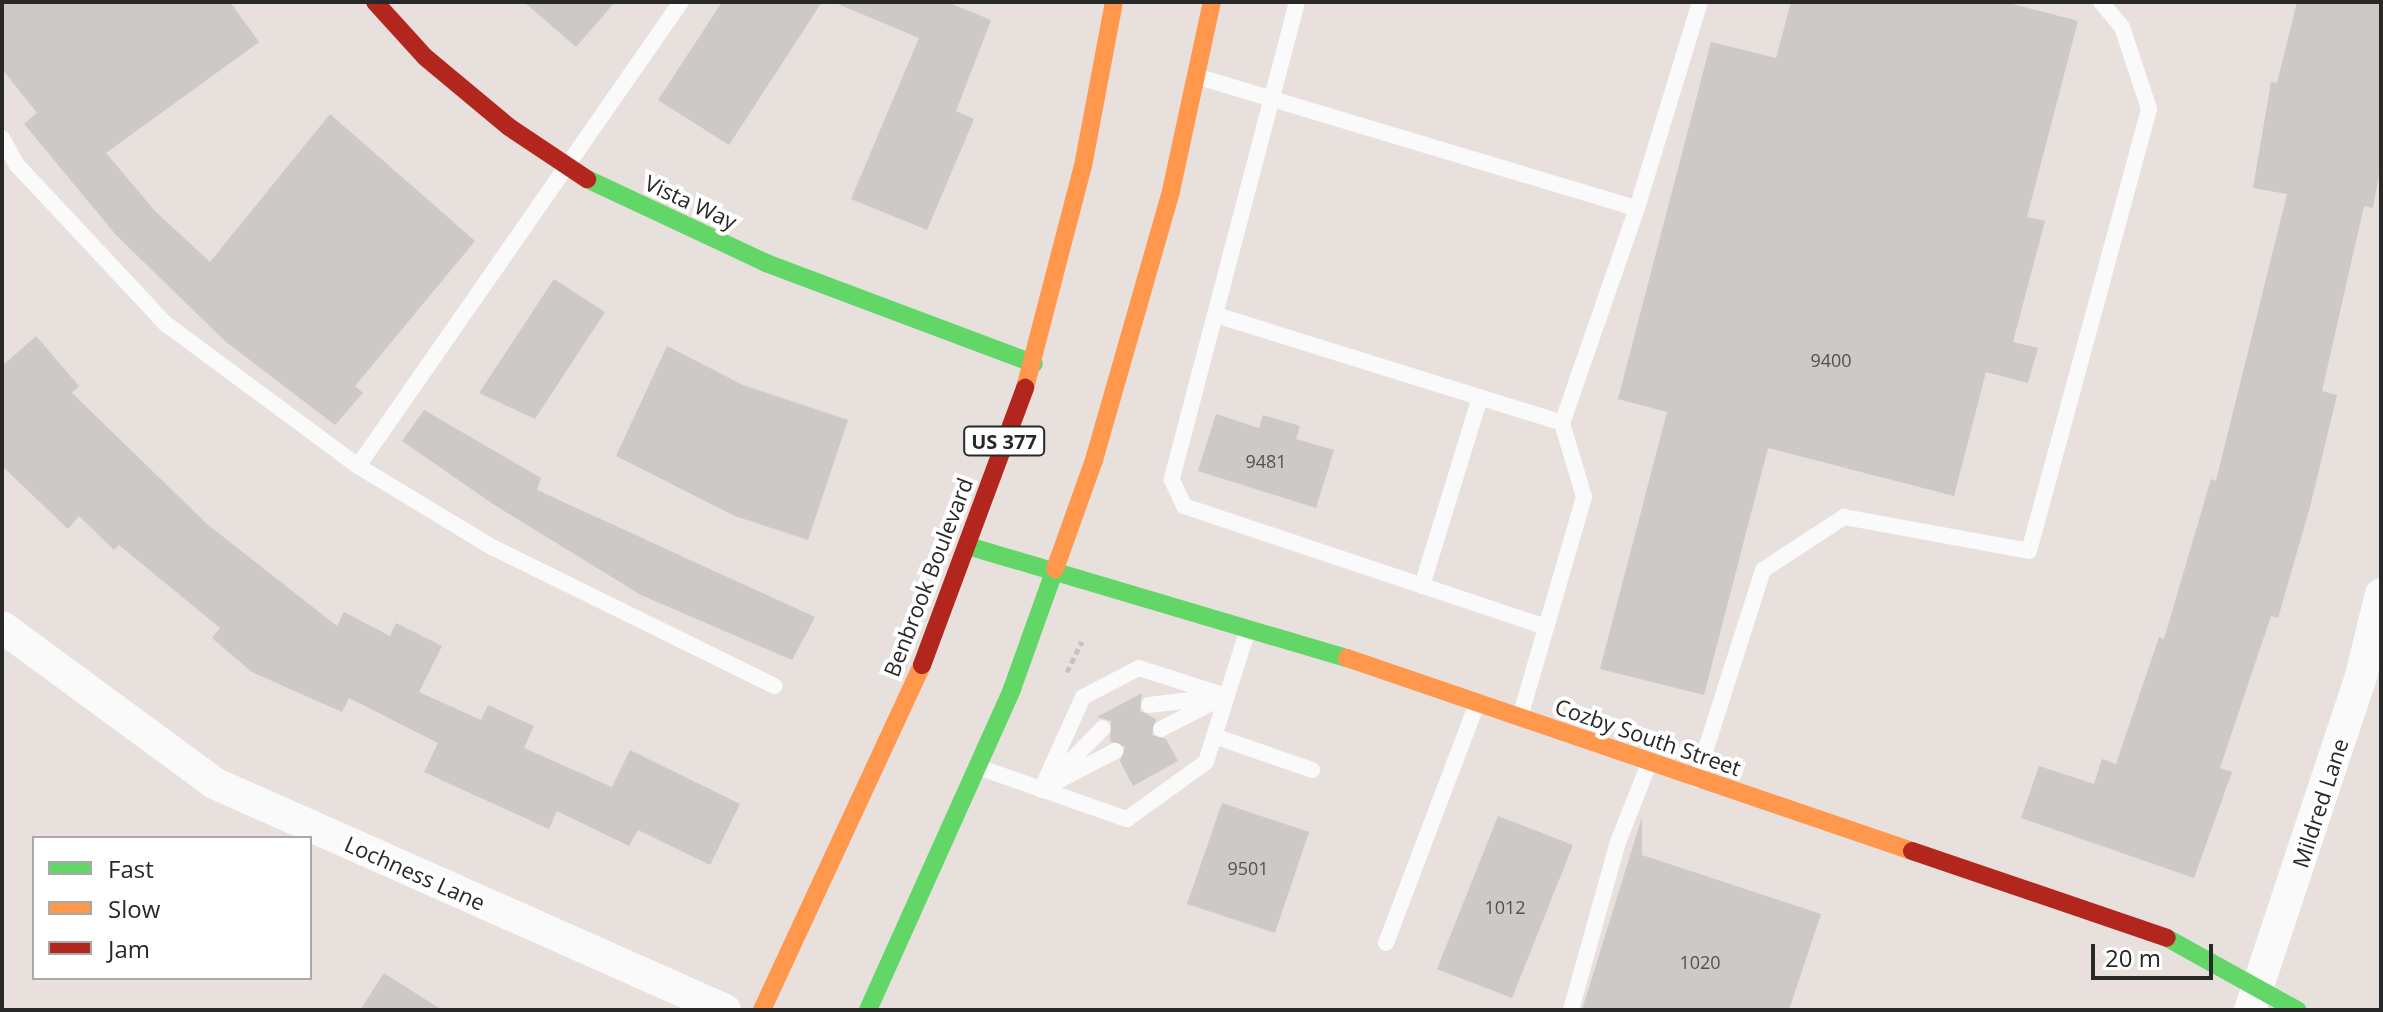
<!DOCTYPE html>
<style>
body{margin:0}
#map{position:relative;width:2383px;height:1012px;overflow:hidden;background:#e7e0dd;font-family:"Open Sans",sans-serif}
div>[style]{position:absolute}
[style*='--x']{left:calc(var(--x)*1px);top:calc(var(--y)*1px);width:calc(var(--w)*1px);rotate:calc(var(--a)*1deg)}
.building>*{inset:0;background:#cdc9c6}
.path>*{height:5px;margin-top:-2.5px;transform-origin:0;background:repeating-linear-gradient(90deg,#c4c3c3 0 6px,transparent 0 10px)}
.lane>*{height:16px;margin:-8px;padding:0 8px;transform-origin:8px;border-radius:8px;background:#fbfafa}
.street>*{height:32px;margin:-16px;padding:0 16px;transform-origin:16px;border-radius:16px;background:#fbfafa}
.fast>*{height:18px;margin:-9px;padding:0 9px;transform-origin:9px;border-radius:9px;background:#63d668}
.slow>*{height:18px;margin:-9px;padding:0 9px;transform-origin:9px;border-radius:9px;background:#ff974d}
.jam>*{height:18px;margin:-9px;padding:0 9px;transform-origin:9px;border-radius:9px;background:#b3261e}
span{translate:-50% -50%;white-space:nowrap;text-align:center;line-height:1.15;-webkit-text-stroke:8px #fff;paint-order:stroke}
.number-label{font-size:18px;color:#525150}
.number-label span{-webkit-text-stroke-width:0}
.shield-label span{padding:2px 6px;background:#fff;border:2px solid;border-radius:6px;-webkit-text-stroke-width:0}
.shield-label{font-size:20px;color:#282828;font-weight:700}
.street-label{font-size:22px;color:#282828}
.frame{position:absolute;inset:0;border:4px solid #282828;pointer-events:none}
.legend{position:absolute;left:32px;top:836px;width:280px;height:144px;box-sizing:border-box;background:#fff;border:2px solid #a9a9a9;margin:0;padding:10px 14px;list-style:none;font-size:24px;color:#282828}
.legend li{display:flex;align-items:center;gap:16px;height:40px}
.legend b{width:40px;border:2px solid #a9a9a9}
.scale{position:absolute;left:2091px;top:944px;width:122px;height:36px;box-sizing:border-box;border:4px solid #282828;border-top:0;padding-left:10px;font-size:24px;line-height:28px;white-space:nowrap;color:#282828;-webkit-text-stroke:6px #fff;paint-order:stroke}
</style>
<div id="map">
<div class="building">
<div style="clip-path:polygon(2px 2px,230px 2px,259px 42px,106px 153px,155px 211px,210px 262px,330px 114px,475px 241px,355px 386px,363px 393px,335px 425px,225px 341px,116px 235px,24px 124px,37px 113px,2px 69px)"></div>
<div style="clip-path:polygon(524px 2px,615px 2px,576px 47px)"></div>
<div style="clip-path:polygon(722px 2px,822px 2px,729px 145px,658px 100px)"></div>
<div style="clip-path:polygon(833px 2px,947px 2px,991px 20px,956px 111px,974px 119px,927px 230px,851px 199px,919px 38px)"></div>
<div style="clip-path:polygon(1791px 2px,2005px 2px,2078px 21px,2027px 217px,2045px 221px,2013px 342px,2038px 348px,2028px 383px,1986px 372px,1954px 496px,1768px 448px,1704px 695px,1600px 669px,1667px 412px,1618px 399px,1711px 42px,1776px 58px)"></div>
<div style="clip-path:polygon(2297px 2px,2381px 2px,2381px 163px,2373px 208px,2364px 206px,2322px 391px,2337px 395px,2310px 507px,2278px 618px,2271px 616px,2220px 768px,2232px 772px,2194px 878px,2021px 818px,2039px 766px,2094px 784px,2102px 759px,2116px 764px,2159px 637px,2164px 639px,2211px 479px,2216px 481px,2287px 194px,2253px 188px,2271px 82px,2277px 83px)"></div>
<div style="clip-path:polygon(554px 279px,605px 312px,535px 419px,479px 393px)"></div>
<div style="clip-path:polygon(36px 336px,79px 386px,72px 393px,207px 524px,337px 626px,344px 612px,390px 636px,396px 623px,442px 646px,419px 692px,481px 720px,488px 705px,534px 726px,524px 748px,612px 787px,630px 750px,740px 804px,710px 865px,638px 830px,629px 846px,557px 811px,549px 829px,424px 772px,438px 743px,349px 698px,342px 712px,252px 672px,212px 638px,220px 628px,119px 545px,114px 550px,79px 516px,68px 529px,2px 466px,2px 366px)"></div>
<div style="clip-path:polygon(667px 346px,743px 385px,848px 420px,808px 540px,735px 516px,616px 456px)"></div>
<div style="clip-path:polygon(424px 410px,541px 478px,537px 490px,815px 617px,792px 660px,641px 595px,493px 504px,402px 441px)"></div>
<div style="clip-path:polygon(1216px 414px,1259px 428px,1263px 415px,1300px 426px,1296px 439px,1334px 450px,1316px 508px,1198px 471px)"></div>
<div style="clip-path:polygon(1142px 693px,1140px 711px,1156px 719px,1152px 735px,1166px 739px,1178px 761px,1133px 786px,1120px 761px,1125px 747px,1110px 741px,1111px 721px,1097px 717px)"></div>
<div style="clip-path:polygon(1222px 803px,1309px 832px,1275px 933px,1187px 904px)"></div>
<div style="clip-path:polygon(1498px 816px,1573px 845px,1512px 998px,1437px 969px)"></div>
<div style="clip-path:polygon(1642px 817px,1642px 855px,1821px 914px,1789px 1010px,1582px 1010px)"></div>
<div style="clip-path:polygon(384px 973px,442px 1010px,360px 1010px)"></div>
</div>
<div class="path">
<div style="--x:1067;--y:672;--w:34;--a:-64"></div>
</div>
<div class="lane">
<div style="--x:1297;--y:2;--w:494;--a:104.7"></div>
<div style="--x:1172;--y:480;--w:29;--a:65"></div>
<div style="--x:1184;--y:506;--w:382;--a:18.5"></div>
<div style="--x:1199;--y:77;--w:457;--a:16.7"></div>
<div style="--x:1637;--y:208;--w:228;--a:109.2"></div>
<div style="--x:1562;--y:423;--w:77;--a:73.4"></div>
<div style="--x:1584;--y:497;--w:226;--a:106.2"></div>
<div style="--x:2;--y:138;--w:31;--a:61"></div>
<div style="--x:17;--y:165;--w:218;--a:46.9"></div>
<div style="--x:166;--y:324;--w:239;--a:36.5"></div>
<div style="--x:358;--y:466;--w:565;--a:-55.16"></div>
<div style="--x:1637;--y:208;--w:215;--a:-73"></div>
<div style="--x:1216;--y:315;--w:362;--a:17.3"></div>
<div style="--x:358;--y:466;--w:157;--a:31.2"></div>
<div style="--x:492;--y:547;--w:315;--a:26.2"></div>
<div style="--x:1422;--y:586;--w:197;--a:-72.9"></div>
<div style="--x:1149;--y:705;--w:69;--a:-6.6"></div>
<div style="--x:1161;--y:729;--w:59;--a:-27.4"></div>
<div style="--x:1214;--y:736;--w:104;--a:19.1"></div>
<div style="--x:981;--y:768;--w:155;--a:19.3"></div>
<div style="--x:1127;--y:819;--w:97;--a:-35.8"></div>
<div style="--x:1206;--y:762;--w:136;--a:-72.5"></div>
<div style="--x:1696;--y:780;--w:220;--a:-72.3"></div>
<div style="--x:1763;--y:570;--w:97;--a:-33.2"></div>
<div style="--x:1844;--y:517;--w:188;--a:10.4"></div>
<div style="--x:2029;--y:551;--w:458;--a:-74.8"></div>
<div style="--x:2149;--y:109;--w:86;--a:-108.2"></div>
<div style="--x:2122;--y:27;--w:33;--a:-130"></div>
<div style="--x:1056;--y:782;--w:67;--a:-27.7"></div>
<div style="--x:1048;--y:784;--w:78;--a:-45.5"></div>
<div style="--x:1041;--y:790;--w:102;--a:-65.7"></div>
<div style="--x:1083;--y:697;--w:63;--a:-27.4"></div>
<div style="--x:1139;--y:668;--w:91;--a:17.8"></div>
<div style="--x:1386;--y:943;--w:257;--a:-69.2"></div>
<div style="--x:1571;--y:1010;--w:174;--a:-74.4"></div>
<div style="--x:1618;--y:842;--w:82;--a:-68.5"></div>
</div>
<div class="street">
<div style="--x:2;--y:627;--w:263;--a:36.3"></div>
<div style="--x:214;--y:783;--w:559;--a:23.95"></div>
<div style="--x:2250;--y:1010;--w:352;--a:-71.6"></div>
<div style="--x:2361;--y:676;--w:84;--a:-76.3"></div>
</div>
<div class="fast">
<div style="--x:587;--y:179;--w:198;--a:25.1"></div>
<div style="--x:766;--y:263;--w:286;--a:20.6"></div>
<div style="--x:968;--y:546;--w:395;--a:16.5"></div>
<div style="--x:2167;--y:938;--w:149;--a:29"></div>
<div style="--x:868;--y:1010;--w:352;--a:-65.8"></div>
<div style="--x:1012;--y:689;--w:127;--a:-70.3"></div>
</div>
<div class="slow">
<div style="--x:1025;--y:388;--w:229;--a:-75.4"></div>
<div style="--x:1083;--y:166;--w:167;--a:-79.3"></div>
<div style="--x:1055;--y:569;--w:116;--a:-70.3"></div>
<div style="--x:1094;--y:460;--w:280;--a:-74"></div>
<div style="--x:1171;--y:191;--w:193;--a:-77.8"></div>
<div style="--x:1347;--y:658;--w:597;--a:18.86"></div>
<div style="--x:762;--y:1010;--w:380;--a:-65.1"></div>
</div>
<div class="jam">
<div style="--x:375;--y:2;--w:74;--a:47.7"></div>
<div style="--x:425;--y:57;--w:109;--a:39.8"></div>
<div style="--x:509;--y:127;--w:94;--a:33.7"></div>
<div style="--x:922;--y:665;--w:296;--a:-69.6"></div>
<div style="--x:1912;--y:851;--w:269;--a:18.8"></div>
</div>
<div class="number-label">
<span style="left:1831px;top:360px">9400</span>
<span style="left:1266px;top:461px">9481</span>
<span style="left:1248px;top:868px">9501</span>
<span style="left:1505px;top:907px">1012</span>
<span style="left:1700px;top:962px">1020</span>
</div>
<div class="shield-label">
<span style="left:1004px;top:441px">US 377</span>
</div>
<div class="street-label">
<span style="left:691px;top:202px;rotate:25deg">Vista Way</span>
<span style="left:928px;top:577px;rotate:-69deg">Benbrook Boulevard</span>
<span style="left:1648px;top:737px;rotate:19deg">Cozby South Street</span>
<span style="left:2320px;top:803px;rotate:-72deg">Mildred Lane</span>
<span style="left:415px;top:873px;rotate:24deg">Lochness Lane</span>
</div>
<div class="frame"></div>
<ul class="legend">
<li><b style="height:10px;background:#63d668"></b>Fast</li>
<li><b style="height:10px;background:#ff974d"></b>Slow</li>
<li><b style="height:10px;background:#b3261e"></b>Jam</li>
</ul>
<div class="scale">20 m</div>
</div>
